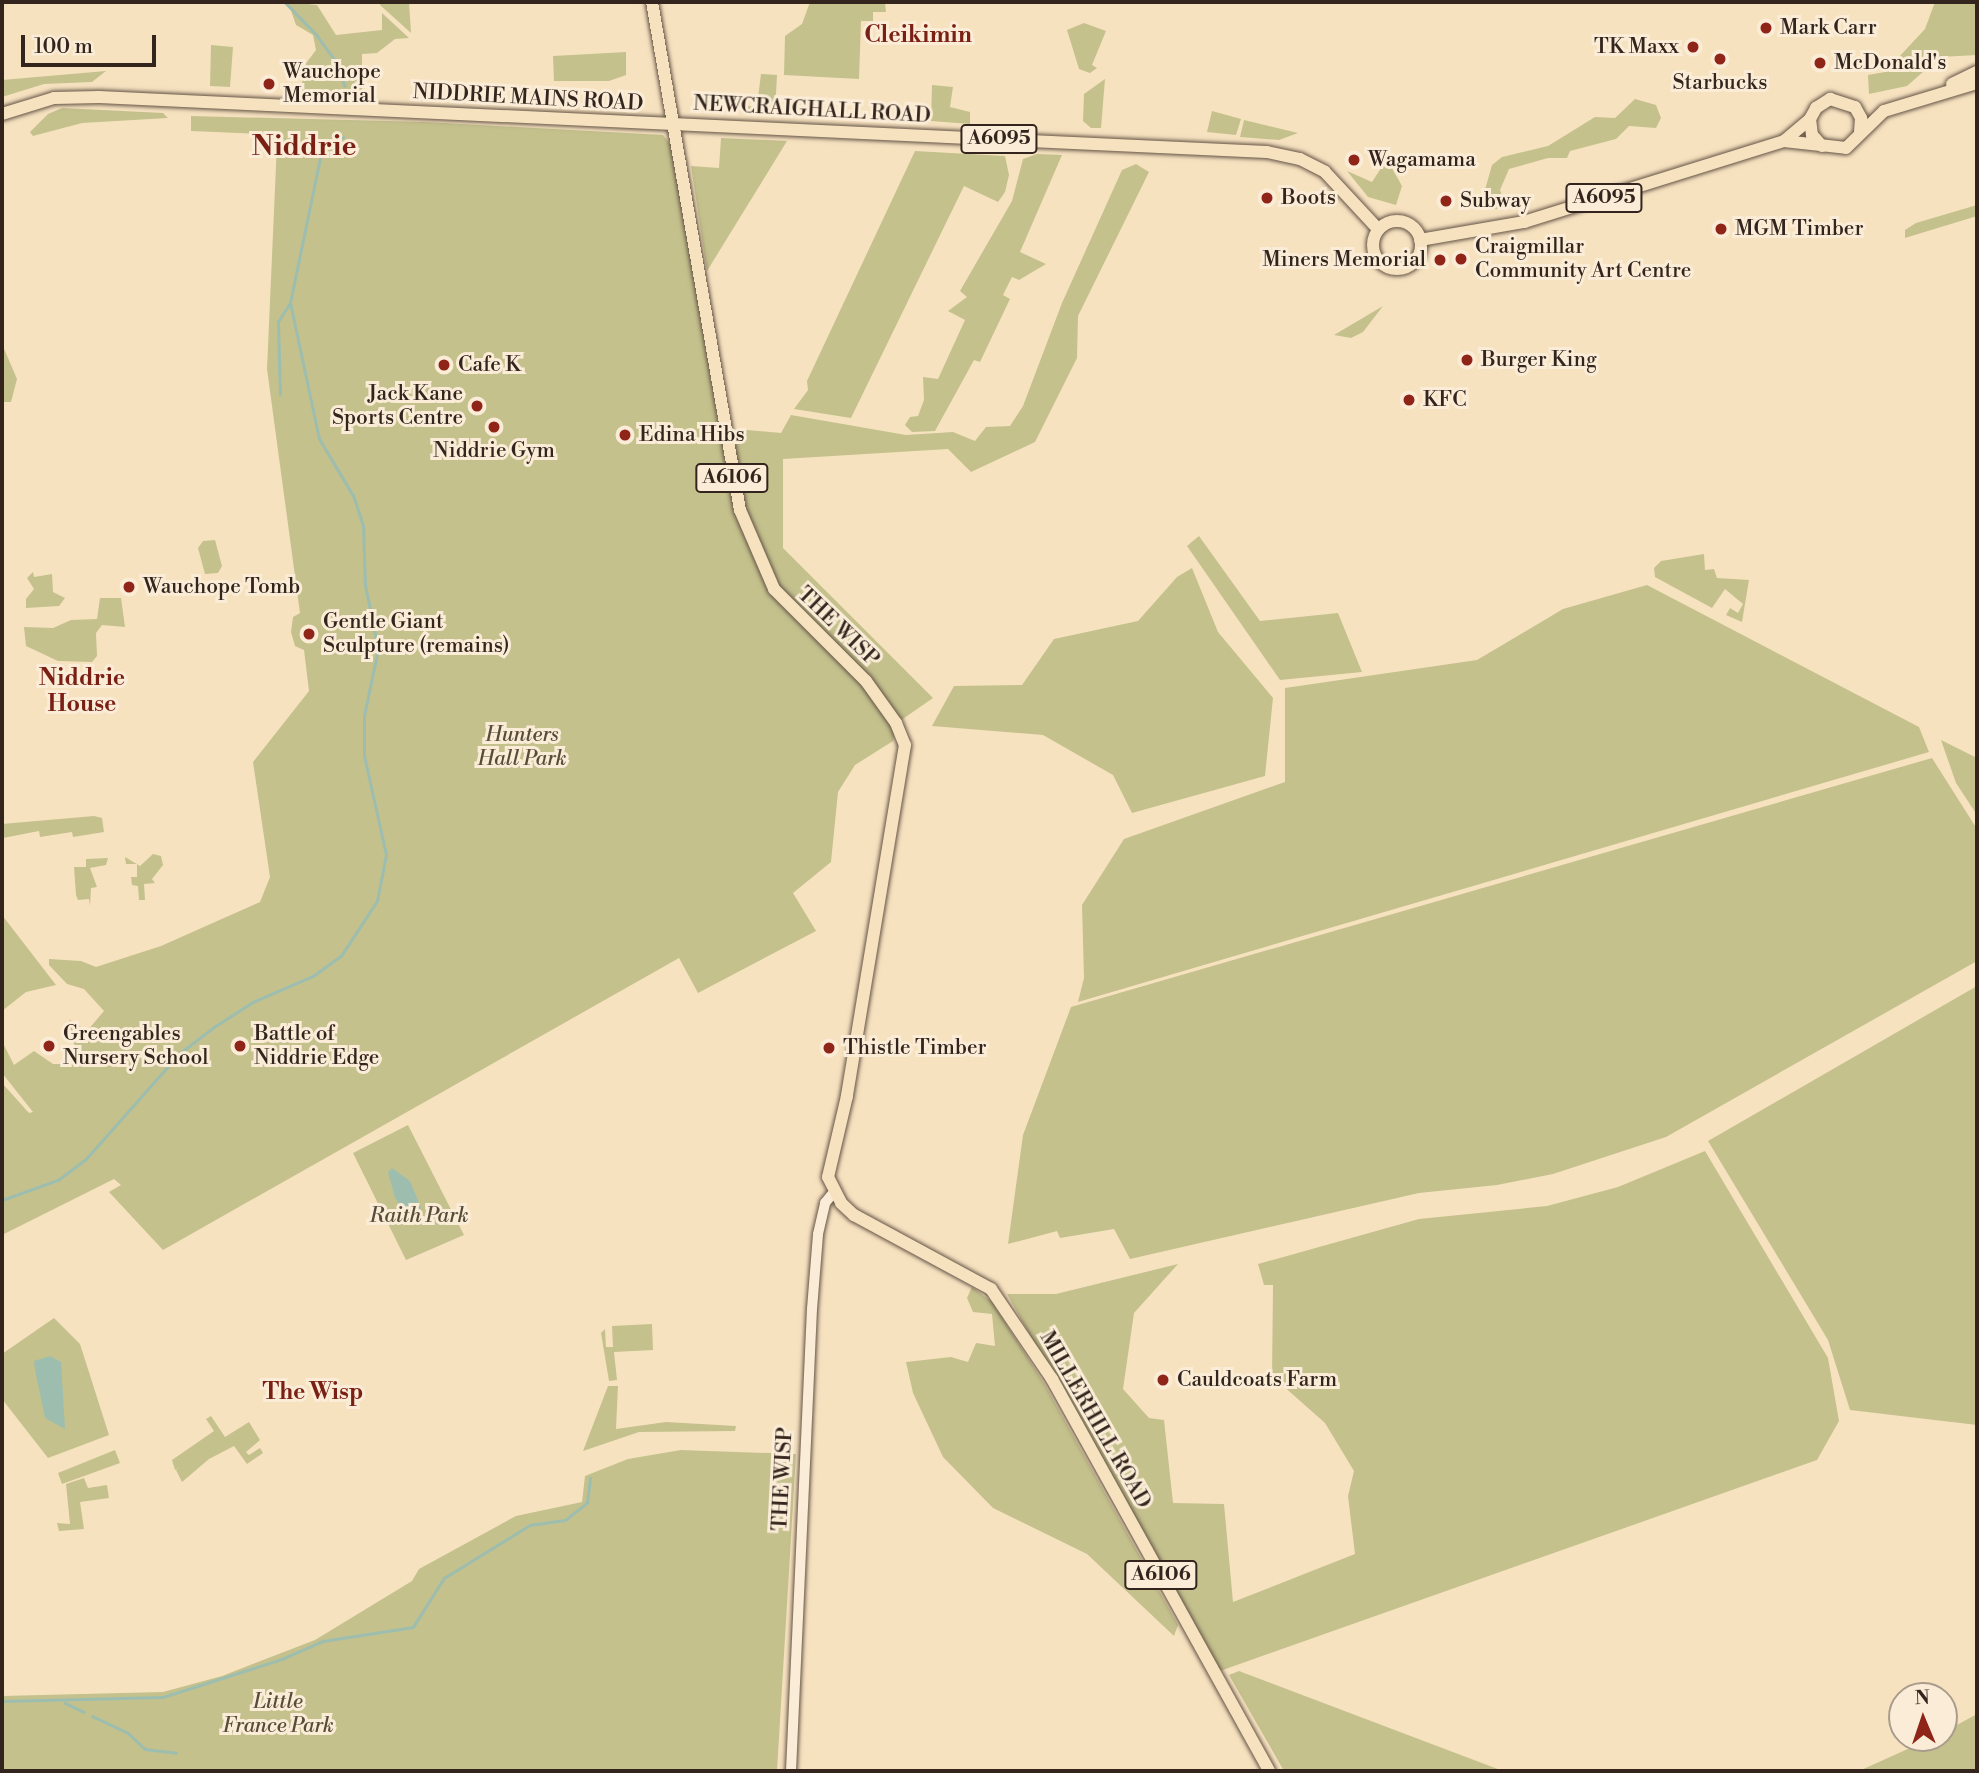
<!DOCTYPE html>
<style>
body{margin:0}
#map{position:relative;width:1979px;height:1773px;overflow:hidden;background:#f7e2c0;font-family:"Libre Bodoni",serif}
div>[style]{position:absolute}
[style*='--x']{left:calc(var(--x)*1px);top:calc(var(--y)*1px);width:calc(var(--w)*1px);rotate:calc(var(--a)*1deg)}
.green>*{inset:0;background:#c4c18d}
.water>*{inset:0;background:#9dbeaf}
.stream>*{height:2.5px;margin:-1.25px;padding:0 1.25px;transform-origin:1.25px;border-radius:1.25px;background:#9dbeaf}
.roads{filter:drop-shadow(0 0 2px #645446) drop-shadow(0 0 2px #645446)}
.tertiary>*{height:10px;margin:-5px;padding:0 5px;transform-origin:5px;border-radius:5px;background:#faecd6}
.primary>*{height:12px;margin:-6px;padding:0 6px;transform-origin:6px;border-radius:6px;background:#f7e2c0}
.primary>.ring{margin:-6px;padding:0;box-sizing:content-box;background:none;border:12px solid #f7e2c0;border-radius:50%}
.dots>*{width:19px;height:19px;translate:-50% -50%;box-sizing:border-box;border:4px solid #faecd6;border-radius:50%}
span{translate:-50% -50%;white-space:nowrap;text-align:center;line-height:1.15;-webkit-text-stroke:6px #faecd6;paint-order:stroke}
.shield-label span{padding:2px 5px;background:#faecd6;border:2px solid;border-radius:5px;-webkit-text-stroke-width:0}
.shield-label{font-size:19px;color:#33251d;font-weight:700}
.poi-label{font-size:21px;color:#33251d}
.left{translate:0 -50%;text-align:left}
.right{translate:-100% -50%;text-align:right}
.street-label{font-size:21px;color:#33251d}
.park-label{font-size:21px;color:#574c39;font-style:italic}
.neighbourhood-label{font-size:23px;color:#7a1f14;font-weight:700}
.district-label{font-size:28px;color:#7a1f14;font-weight:700}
.frame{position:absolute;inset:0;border:4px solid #33251d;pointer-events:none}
.north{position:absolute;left:1888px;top:1682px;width:70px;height:70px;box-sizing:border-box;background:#faecd6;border:2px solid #aa9c8c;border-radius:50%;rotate:358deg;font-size:19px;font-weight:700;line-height:28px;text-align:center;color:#33251d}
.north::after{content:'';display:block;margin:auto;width:24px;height:32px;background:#8f2418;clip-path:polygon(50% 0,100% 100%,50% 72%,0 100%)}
.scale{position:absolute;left:21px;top:35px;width:135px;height:32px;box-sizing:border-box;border:4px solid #33251d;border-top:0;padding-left:9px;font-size:21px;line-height:24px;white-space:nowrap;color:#33251d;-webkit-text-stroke:5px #faecd6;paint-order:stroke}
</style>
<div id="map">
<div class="green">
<div style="clip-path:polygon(288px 2px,317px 5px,336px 35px,382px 30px,382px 13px,409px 38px,395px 39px,377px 53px,362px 54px,362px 93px,301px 92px,304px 66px,316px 50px,313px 35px,296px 25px)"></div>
<div style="clip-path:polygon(380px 2px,409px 2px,411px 33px,380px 5px)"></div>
<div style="clip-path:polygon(810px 2px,885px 2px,886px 12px,873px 12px,873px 21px,861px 21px,859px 79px,784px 75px,785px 36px,802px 24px)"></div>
<div style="clip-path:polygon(1935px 2px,1977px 2px,1977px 55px,1940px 57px,1907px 86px,1869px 94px,1868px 75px,1885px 72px,1925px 29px)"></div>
<div style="clip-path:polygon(1084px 23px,1106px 31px,1092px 65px,1097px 68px,1090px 73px,1079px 69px,1067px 30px)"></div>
<div style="clip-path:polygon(211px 45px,233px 47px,230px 87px,210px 86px)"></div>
<div style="clip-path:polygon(626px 52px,626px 75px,609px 81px,554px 81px,553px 56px)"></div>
<div style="clip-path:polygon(106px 71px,92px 82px,44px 84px,2px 97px,2px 80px)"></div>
<div style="clip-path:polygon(761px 74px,777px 75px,775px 112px,747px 111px,747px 106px,757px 106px)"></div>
<div style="clip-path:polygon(1105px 79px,1101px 128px,1091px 128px,1083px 121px,1084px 94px)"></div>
<div style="clip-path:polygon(932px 85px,953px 87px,950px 107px,970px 112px,970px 124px,931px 121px)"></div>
<div style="clip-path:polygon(1635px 99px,1656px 105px,1661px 118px,1656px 128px,1629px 126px,1616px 139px,1570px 151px,1567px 158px,1548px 158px,1509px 169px,1500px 190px,1506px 206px,1500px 210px,1485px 206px,1483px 197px,1492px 165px,1502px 157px,1548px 146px,1595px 117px,1615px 118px)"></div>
<div style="clip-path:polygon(62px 108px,163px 113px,168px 118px,82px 123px,33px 136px,30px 132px,48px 114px)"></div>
<div style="clip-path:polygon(1212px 111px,1241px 119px,1236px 135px,1207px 132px)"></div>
<div style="clip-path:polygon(191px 116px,425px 122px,663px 135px,674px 149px,721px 439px,747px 430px,781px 433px,791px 415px,906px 435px,953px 432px,975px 441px,986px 427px,1010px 426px,1023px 406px,1062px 303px,1122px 170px,1136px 164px,1149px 172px,1078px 316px,1077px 358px,1035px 442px,971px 472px,948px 449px,783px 459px,783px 548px,933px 698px,897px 723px,893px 741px,855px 765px,838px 792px,831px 862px,793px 893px,816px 931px,698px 993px,679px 958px,163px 1250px,109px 1192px,121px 1185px,114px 1179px,2px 1235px,2px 1083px,29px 1113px,33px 1112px,2px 1073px,2px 1041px,14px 1065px,34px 1051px,53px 1064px,65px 1064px,76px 1048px,65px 1025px,70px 1020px,87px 1031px,104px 1011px,84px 989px,67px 984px,49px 965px,49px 959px,81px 961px,96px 967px,161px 946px,260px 902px,270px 877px,253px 762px,309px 691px,304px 650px,295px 646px,291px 632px,293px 617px,300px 613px,267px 369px,277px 143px,259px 134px,191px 131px)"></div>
<div style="clip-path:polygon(1244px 120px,1298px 133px,1279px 140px,1240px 137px)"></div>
<div style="clip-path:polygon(721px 138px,787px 141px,707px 271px,691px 166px,719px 168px)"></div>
<div style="clip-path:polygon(915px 151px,1005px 156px,1009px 175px,1005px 192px,998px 202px,964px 186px,851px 418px,794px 409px,808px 390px,807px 381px)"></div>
<div style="clip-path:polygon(1037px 154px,1062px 155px,1020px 252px,1046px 264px,1019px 280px,1012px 277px,1003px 295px,1010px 299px,980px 362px,974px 360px,935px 431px,912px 432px,905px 425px,910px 417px,918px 416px,924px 400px,923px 377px,938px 379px,965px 320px,948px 311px,967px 297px,960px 291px,1012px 201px,1023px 159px)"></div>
<div style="clip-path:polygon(1387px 159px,1402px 186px,1396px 205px,1368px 197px,1347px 171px,1372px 182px)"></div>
<div style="clip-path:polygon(1977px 205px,1977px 216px,1905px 238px,1905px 230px,1916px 223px)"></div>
<div style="clip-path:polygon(1383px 306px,1363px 332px,1351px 338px,1334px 335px)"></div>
<div style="clip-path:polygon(2px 344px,17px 379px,11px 402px,2px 402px)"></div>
<div style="clip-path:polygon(1199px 536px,1260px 621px,1338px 613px,1362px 672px,1280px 680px,1187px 546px)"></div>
<div style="clip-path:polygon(215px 540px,222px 566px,218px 573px,205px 574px,198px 548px,203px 541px)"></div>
<div style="clip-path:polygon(1704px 554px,1705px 570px,1714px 569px,1717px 578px,1749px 580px,1742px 622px,1726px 615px,1730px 608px,1738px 613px,1743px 604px,1725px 589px,1712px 608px,1655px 577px,1654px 568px,1661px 561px)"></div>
<div style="clip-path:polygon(1192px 568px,1218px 632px,1273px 698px,1265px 776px,1132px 813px,1113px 775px,1043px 735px,932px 726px,954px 686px,1022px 685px,1054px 639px,1138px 621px,1177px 577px)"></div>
<div style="clip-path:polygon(33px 572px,34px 577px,52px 574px,53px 592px,65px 598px,59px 606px,26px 608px,26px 599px,34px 589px,27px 578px)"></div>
<div style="clip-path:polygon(1647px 585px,1919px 727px,1929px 752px,1078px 1002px,1084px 978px,1082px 905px,1124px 839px,1285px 782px,1285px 688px,1477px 660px,1563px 609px)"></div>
<div style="clip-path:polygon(100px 598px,121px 598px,125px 627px,102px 625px,96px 633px,97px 656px,92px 662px,58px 661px,26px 646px,24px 627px,53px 628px,71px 620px,97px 619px)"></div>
<div style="clip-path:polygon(1941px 740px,1977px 758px,1977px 815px,1956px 783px)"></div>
<div style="clip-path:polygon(1932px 758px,1977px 829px,1977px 961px,1666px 1137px,1553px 1174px,1497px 1185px,1419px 1193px,1130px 1259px,1114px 1229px,1060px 1238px,1057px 1231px,1008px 1244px,1023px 1135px,1071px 1007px)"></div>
<div style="clip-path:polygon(94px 816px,102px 818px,104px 832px,73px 837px,72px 832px,40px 837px,39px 831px,3px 838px,2px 871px,2px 824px)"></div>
<div style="clip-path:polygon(153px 854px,161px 856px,163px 865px,152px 879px,155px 883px,144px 884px,145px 900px,139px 900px,138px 886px,132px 885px,131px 877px,137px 877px,137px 864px,126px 864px,125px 857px,140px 866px)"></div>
<div style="clip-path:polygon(108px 858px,106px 865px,90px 868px,97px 887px,91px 888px,90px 906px,89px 899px,78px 900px,76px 895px,74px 867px,86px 867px,86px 859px)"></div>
<div style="clip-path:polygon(2px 915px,56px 985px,26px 992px,2px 1011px)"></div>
<div style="clip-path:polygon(1977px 986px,1977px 1425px,1850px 1410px,1828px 1340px,1708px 1141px)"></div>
<div style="clip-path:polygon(408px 1125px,464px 1235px,406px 1260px,353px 1153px)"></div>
<div style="clip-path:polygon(1705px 1151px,1828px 1358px,1839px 1421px,1817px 1460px,1220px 1671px,1007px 1294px,1056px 1294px,1178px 1264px,1134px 1313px,1123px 1389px,1149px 1418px,1164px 1420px,1173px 1503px,1224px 1504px,1233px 1602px,1355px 1554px,1348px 1496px,1354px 1471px,1325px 1423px,1272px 1376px,1273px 1285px,1264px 1285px,1258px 1264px,1419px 1219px,1547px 1206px,1618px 1187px)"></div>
<div style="clip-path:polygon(972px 1287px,992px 1302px,1045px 1385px,1178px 1625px,1174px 1636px,1087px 1554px,993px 1508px,943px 1457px,913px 1393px,906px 1362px,951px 1357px,968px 1362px,976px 1343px,995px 1346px,992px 1314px,973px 1312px,967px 1298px)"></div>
<div style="clip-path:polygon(54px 1318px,80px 1344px,109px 1435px,48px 1458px,2px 1399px,2px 1354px)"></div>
<div style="clip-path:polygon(652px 1324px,653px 1350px,614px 1352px,617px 1380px,609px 1381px,601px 1333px,605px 1329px,606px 1347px,613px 1347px,612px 1326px)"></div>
<div style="clip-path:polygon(608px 1386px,618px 1386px,616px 1429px,666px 1422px,736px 1426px,735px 1431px,639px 1432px,583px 1451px)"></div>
<div style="clip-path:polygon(211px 1416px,225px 1437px,249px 1422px,260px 1440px,246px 1452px,249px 1455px,260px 1448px,263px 1453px,247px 1464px,234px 1446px,209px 1459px,182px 1482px,176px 1470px,180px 1467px,175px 1470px,172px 1460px,214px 1431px,206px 1419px)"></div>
<div style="clip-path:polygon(115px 1450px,120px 1463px,62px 1484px,58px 1473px)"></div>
<div style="clip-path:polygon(681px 1450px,796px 1454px,777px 1771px,2px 1771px,2px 1696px,163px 1692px,222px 1676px,315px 1640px,412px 1581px,419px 1569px,516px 1516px,582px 1502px,585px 1476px,628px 1459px)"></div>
<div style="clip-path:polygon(84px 1478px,88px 1488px,107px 1485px,109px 1498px,80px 1502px,84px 1529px,59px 1531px,57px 1523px,70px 1524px,66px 1484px)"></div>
<div style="clip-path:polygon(1239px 1671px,1503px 1771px,1284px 1771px,1229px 1675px)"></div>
<div style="clip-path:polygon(1977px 1714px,1977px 1771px,1859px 1771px,1932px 1738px,1944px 1738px,1944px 1732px)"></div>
</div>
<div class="water">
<div style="clip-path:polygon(392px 1168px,410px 1181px,421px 1208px,415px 1214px,407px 1216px,395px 1198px,388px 1172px)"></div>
<div style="clip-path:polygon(50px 1356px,61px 1362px,65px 1429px,45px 1418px,35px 1370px,34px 1361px)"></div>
</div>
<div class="stream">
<div style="--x:285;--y:2;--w:45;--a:45.9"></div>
<div style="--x:316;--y:34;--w:36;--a:54"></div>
<div style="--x:337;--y:63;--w:24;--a:71"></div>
<div style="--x:280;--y:395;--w:73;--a:-91.6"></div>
<div style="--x:278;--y:322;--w:22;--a:-58"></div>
<div style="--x:290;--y:303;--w:153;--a:-78.3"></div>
<div style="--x:321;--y:153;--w:27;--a:-36"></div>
<div style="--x:2;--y:1200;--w:59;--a:-19.7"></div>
<div style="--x:58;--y:1180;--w:34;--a:-37"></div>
<div style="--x:85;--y:1160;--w:143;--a:-48.4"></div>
<div style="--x:180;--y:1053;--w:43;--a:-37.4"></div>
<div style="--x:214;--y:1027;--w:46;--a:-32.7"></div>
<div style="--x:253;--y:1002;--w:65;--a:-23.4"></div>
<div style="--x:313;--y:976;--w:34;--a:-36"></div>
<div style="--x:341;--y:956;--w:66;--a:-56.8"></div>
<div style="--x:377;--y:901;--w:47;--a:-78.9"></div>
<div style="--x:386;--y:855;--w:101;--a:-102.5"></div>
<div style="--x:364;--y:756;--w:40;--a:-90"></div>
<div style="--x:364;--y:716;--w:68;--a:-78.2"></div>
<div style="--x:378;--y:649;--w:65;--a:-101.5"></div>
<div style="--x:365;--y:585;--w:59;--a:-91.9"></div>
<div style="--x:363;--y:526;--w:32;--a:-108"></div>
<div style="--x:353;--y:496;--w:66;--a:-120.8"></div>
<div style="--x:319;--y:439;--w:139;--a:-102"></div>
<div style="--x:2;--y:1701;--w:161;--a:-1.4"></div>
<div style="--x:163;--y:1697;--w:125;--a:-17.7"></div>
<div style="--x:282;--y:1659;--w:45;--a:-23.7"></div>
<div style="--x:323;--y:1641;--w:91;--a:-8.8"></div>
<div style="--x:413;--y:1627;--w:58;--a:-57.7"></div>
<div style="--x:444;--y:1578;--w:101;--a:-31.6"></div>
<div style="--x:530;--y:1525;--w:35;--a:-8"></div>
<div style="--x:565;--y:1520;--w:28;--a:-38"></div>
<div style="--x:587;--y:1503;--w:25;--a:-83"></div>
<div style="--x:65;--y:1703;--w:21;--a:25"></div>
<div style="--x:92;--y:1716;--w:40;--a:25"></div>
<div style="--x:128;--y:1733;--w:23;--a:43"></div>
<div style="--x:145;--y:1749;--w:31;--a:7"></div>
</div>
<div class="roads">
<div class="tertiary">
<div style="--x:791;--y:1771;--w:462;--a:-87.4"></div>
<div style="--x:812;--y:1309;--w:75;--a:-85.4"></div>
<div style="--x:818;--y:1234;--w:32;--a:-77"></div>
<div style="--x:825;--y:1203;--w:14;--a:-51"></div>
</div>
<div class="primary">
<div style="--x:652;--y:2;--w:516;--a:80.17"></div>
<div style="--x:740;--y:510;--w:86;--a:66.7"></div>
<div style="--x:774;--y:589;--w:130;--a:45"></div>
<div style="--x:866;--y:681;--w:52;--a:54.5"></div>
<div style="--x:896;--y:723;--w:24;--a:68"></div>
<div style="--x:905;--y:745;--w:356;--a:99.4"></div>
<div style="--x:847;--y:1096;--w:83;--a:103.2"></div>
<div style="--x:828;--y:1177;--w:29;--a:63"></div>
<div style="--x:841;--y:1203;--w:18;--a:43"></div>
<div style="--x:854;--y:1215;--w:156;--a:28.4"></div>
<div style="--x:991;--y:1289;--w:109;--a:55.9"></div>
<div style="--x:1052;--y:1379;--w:448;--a:61"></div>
<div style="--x:1952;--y:84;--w:28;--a:-26"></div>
<div style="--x:2;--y:114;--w:54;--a:-17.1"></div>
<div style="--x:54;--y:98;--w:45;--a:-1.3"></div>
<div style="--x:99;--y:97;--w:1169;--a:2.7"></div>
<div style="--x:1267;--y:152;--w:34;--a:12"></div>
<div style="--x:1300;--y:159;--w:28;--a:27"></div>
<div style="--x:1325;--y:172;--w:78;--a:47.1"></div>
<div style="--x:1784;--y:141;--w:34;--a:-40"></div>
<div style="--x:1822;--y:146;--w:15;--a:-132"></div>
<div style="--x:1812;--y:135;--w:16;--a:-97"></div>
<div style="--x:1810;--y:119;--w:13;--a:-61"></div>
<div style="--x:1816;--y:108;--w:17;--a:-33"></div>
<div style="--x:1830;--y:99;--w:26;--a:18"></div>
<div style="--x:1855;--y:107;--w:13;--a:61"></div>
<div style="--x:1861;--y:118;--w:14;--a:94"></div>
<div class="ring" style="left:1373px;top:221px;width:36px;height:36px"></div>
<div style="--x:1420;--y:240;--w:106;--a:-9.8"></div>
<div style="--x:1524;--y:222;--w:272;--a:-17.3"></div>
<div style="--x:1784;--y:141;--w:62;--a:6.4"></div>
<div style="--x:1846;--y:148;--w:53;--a:-44.2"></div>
<div style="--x:1884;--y:111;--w:97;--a:-16.8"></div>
</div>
</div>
<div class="dots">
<div style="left:1766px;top:28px;background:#8f2418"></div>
<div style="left:1693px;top:47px;background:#8f2418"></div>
<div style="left:1720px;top:59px;background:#8f2418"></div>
<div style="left:1820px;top:63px;background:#8f2418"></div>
<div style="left:269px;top:84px;background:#8f2418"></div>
<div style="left:1354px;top:160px;background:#8f2418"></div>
<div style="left:1267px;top:198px;background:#8f2418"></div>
<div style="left:1446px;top:201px;background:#8f2418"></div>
<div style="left:1721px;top:229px;background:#8f2418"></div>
<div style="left:1461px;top:259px;background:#8f2418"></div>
<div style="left:1440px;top:260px;background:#8f2418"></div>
<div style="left:1467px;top:360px;background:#8f2418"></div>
<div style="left:444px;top:365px;background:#8f2418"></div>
<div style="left:1409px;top:400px;background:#8f2418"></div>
<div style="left:477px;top:406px;background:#8f2418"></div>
<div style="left:494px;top:427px;background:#8f2418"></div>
<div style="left:625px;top:435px;background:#8f2418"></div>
<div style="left:129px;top:587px;background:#8f2418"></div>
<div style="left:309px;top:634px;background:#8f2418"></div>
<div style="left:49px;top:1046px;background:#8f2418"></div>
<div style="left:240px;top:1046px;background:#8f2418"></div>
<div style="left:829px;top:1048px;background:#8f2418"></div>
<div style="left:1163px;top:1380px;background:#8f2418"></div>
</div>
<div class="shield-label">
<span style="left:999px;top:139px">A6095</span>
<span style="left:1604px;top:198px">A6095</span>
<span style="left:732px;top:478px">A6106</span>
<span style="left:1161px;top:1575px">A6106</span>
</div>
<div class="poi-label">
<span class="left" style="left:1780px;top:28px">Mark Carr</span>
<span class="right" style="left:1679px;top:47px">TK Maxx</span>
<span class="left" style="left:1834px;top:63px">McDonald's</span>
<span class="left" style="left:283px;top:84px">Wauchope<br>Memorial</span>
<span style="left:1720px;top:83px">Starbucks</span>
<span class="left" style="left:1368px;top:160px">Wagamama</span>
<span class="left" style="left:1281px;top:198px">Boots</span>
<span class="left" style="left:1460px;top:201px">Subway</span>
<span class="left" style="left:1735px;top:229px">MGM Timber</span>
<span class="left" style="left:1475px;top:259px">Craigmillar<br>Community Art Centre</span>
<span class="right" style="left:1426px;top:260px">Miners Memorial</span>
<span class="left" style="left:1481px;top:360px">Burger King</span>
<span class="left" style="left:458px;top:365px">Cafe K</span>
<span class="right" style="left:463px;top:406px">Jack Kane<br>Sports Centre</span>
<span class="left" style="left:1423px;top:400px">KFC</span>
<span class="left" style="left:639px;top:435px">Edina Hibs</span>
<span style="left:494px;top:451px">Niddrie Gym</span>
<span class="left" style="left:143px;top:587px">Wauchope Tomb</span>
<span class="left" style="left:323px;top:634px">Gentle Giant<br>Sculpture (remains)</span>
<span class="left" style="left:63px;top:1046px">Greengables<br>Nursery School</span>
<span class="left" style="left:254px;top:1046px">Battle of<br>Niddrie Edge</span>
<span class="left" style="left:843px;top:1048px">Thistle Timber</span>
<span class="left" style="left:1177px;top:1380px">Cauldcoats Farm</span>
</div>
<div class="street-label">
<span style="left:528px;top:98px;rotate:3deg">NIDDRIE MAINS ROAD</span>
<span style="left:812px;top:110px;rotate:3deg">NEWCRAIGHALL ROAD</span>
<span style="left:838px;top:627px;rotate:44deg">THE WISP</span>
<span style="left:1095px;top:1420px;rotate:60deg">MILLERHILL ROAD</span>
<span style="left:783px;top:1479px;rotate:-87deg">THE WISP</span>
</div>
<div class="park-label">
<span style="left:522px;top:747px">Hunters<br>Hall Park</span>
<span style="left:419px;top:1216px">Raith Park</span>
<span style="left:278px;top:1714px">Little<br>France Park</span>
</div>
<div class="neighbourhood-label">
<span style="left:918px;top:35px">Cleikimin</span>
<span style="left:82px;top:691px">Niddrie<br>House</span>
<span style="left:313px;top:1392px">The Wisp</span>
</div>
<div class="district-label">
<span style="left:304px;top:147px">Niddrie</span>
</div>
<div class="frame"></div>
<div class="north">N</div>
<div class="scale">100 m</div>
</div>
